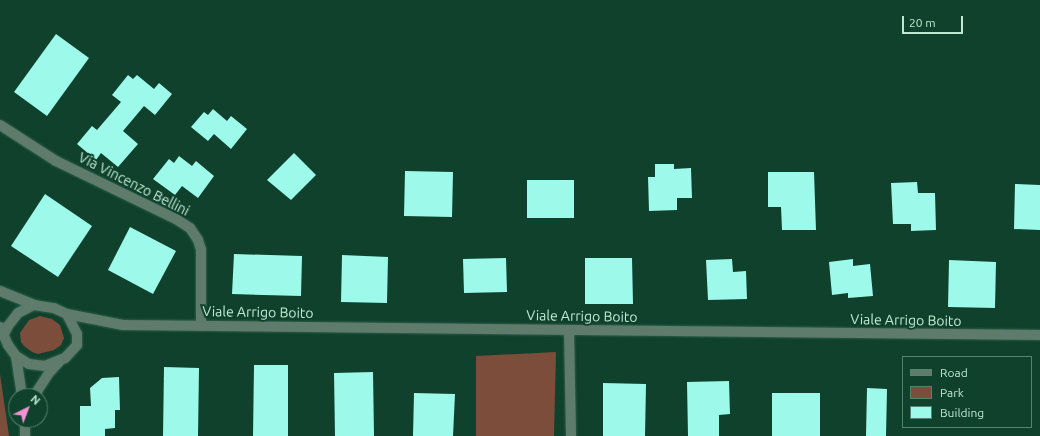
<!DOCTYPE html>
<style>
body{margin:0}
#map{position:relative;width:1040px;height:436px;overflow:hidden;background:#0f412c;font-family:Ubuntu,sans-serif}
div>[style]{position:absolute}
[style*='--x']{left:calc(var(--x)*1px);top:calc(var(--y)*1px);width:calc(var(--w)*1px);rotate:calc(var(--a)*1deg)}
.green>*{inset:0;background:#7d4d3b}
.building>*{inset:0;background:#9df9e9}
.roads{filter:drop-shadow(0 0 1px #2e5f4a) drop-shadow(0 0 1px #2e5f4a)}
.minor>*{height:10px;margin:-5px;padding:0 5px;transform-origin:5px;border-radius:5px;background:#5e7b6c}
span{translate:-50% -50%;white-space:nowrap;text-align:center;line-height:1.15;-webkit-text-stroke:4px #0f412c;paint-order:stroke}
.street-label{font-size:14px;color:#bee8d1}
.legend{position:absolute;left:902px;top:356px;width:130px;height:72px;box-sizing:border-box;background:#0f412c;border:1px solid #55846e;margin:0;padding:5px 7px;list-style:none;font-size:12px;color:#bee8d1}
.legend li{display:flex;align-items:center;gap:8px;height:20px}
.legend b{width:20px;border:1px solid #55846e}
.north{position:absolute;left:8px;top:388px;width:40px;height:40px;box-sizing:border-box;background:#0f412c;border:1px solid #55846e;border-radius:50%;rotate:42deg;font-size:11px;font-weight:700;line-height:16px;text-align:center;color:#bee8d1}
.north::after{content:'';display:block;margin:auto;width:14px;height:18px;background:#f591d2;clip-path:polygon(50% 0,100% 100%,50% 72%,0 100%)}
.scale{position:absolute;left:902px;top:16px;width:61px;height:18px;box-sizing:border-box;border:2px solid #bee8d1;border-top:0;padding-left:5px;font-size:12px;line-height:14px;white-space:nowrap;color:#bee8d1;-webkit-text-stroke:3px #0f412c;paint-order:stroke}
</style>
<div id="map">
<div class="green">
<div style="clip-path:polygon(40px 316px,52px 319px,60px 325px,64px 338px,61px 345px,54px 350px,38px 354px,32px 352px,24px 346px,21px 342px,20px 333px,29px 320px)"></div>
<div style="clip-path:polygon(556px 352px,554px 436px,476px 436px,476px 356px)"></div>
<div style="clip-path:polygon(0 374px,9px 436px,0 436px)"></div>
</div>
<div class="building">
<div style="clip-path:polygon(56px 34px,89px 58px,47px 116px,14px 92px)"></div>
<div style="clip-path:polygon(128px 75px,133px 79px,137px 75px,154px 89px,159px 83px,172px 94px,155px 115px,144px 106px,123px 131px,138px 144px,118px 167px,101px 153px,96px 160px,77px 144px,92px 126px,97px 130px,121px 102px,112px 95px)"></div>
<div style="clip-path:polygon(213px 109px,227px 121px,231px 116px,247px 129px,231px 149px,214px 134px,208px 141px,191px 127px,204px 112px,208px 115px)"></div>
<div style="clip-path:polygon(294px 153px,316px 175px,291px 200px,267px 180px)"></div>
<div style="clip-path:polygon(179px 156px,192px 166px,196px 161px,214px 176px,198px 198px,182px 186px,175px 195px,153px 179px,169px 159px,174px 163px)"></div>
<div style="clip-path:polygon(655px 164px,674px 164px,674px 169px,691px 168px,692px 198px,677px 198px,677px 210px,649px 211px,648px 177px,655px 177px)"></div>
<div style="clip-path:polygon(405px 171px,453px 172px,452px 217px,404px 216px)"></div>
<div style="clip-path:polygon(768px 172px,814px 172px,816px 230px,782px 230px,781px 207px,768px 207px)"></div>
<div style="clip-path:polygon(527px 180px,574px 180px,574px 218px,527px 218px)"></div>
<div style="clip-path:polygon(917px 182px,918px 193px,935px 193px,936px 230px,911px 231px,911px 224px,893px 224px,891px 183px)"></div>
<div style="clip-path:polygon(1015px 184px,1040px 185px,1040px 230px,1014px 229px)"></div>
<div style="clip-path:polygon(45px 194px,92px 226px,58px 277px,11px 246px)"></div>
<div style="clip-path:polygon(130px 227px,176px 251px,153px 294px,108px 270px)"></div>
<div style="clip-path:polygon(234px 254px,302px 256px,301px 296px,232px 294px)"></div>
<div style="clip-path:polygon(342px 255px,388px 257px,387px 303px,341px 302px)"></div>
<div style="clip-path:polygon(506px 258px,507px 292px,464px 293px,463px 259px)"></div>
<div style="clip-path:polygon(585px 258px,632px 258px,633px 304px,585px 304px)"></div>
<div style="clip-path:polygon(732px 259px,733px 272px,746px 271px,747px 299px,708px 300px,706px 260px)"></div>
<div style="clip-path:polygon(853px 259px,853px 266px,870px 264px,873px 296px,848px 298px,848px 293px,832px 295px,829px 262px)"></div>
<div style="clip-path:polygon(949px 260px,996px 262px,995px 308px,948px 307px)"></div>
<div style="clip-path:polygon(254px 365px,288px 365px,288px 436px,253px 436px)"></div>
<div style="clip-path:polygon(164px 367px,199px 368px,198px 436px,163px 436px)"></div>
<div style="clip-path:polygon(373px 372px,374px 436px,335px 436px,334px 373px)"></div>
<div style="clip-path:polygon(119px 377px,120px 410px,115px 410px,115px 428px,105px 429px,105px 436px,80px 436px,80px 406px,91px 406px,90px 388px,102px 378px)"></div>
<div style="clip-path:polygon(729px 381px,730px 414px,719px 415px,719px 436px,688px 436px,687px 382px)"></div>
<div style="clip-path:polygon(603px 383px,646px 384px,645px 436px,603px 436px)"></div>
<div style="clip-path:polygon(867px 388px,887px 389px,886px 436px,866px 436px)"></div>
<div style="clip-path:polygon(414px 393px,455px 394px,453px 436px,413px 436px)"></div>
<div style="clip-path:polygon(772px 393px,820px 393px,820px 436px,772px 436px)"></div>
</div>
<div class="roads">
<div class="minor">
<div style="--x:0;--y:125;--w:67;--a:32.7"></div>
<div style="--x:56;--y:161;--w:133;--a:25.8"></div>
<div style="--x:176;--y:219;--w:17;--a:33"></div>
<div style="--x:190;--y:228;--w:14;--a:56"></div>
<div style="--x:198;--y:240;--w:10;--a:73"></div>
<div style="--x:201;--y:250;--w:76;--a:90"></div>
<div style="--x:0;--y:291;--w:37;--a:22"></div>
<div style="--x:34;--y:305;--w:20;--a:9"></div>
<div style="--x:54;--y:308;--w:14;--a:25"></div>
<div style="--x:67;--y:314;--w:57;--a:11.1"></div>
<div style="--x:123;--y:325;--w:917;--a:0.62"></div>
<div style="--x:0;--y:327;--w:20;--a:66"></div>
<div style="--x:8;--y:345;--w:14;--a:54"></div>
<div style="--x:16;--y:356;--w:15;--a:32"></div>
<div style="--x:29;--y:364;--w:16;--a:7"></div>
<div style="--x:45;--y:366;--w:22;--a:-22"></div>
<div style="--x:65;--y:358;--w:18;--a:-47"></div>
<div style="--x:77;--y:345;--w:11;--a:-90"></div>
<div style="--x:77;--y:334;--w:22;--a:-117"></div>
<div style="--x:569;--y:330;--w:106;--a:88.9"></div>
<div style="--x:4;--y:334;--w:9;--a:-63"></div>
<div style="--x:8;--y:326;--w:16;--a:-52"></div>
<div style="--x:18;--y:313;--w:18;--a:-27"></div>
<div style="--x:16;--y:356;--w:40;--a:81.5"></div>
<div style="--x:34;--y:396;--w:27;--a:-57"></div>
<div style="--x:49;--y:373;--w:15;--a:-48"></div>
<div style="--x:25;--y:436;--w:16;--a:-90"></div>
</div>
</div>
<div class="street-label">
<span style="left:134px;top:184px;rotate:27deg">Via Vincenzo Bellini</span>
<span style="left:258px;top:312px;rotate:1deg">Viale Arrigo Boito</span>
<span style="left:582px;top:316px;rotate:1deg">Viale Arrigo Boito</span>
<span style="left:906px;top:320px;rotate:1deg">Viale Arrigo Boito</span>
</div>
<ul class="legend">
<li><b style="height:5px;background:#5e7b6c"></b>Road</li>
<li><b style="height:11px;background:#7d4d3b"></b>Park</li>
<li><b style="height:11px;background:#9df9e9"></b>Building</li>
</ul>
<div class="north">N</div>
<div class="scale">20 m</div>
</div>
